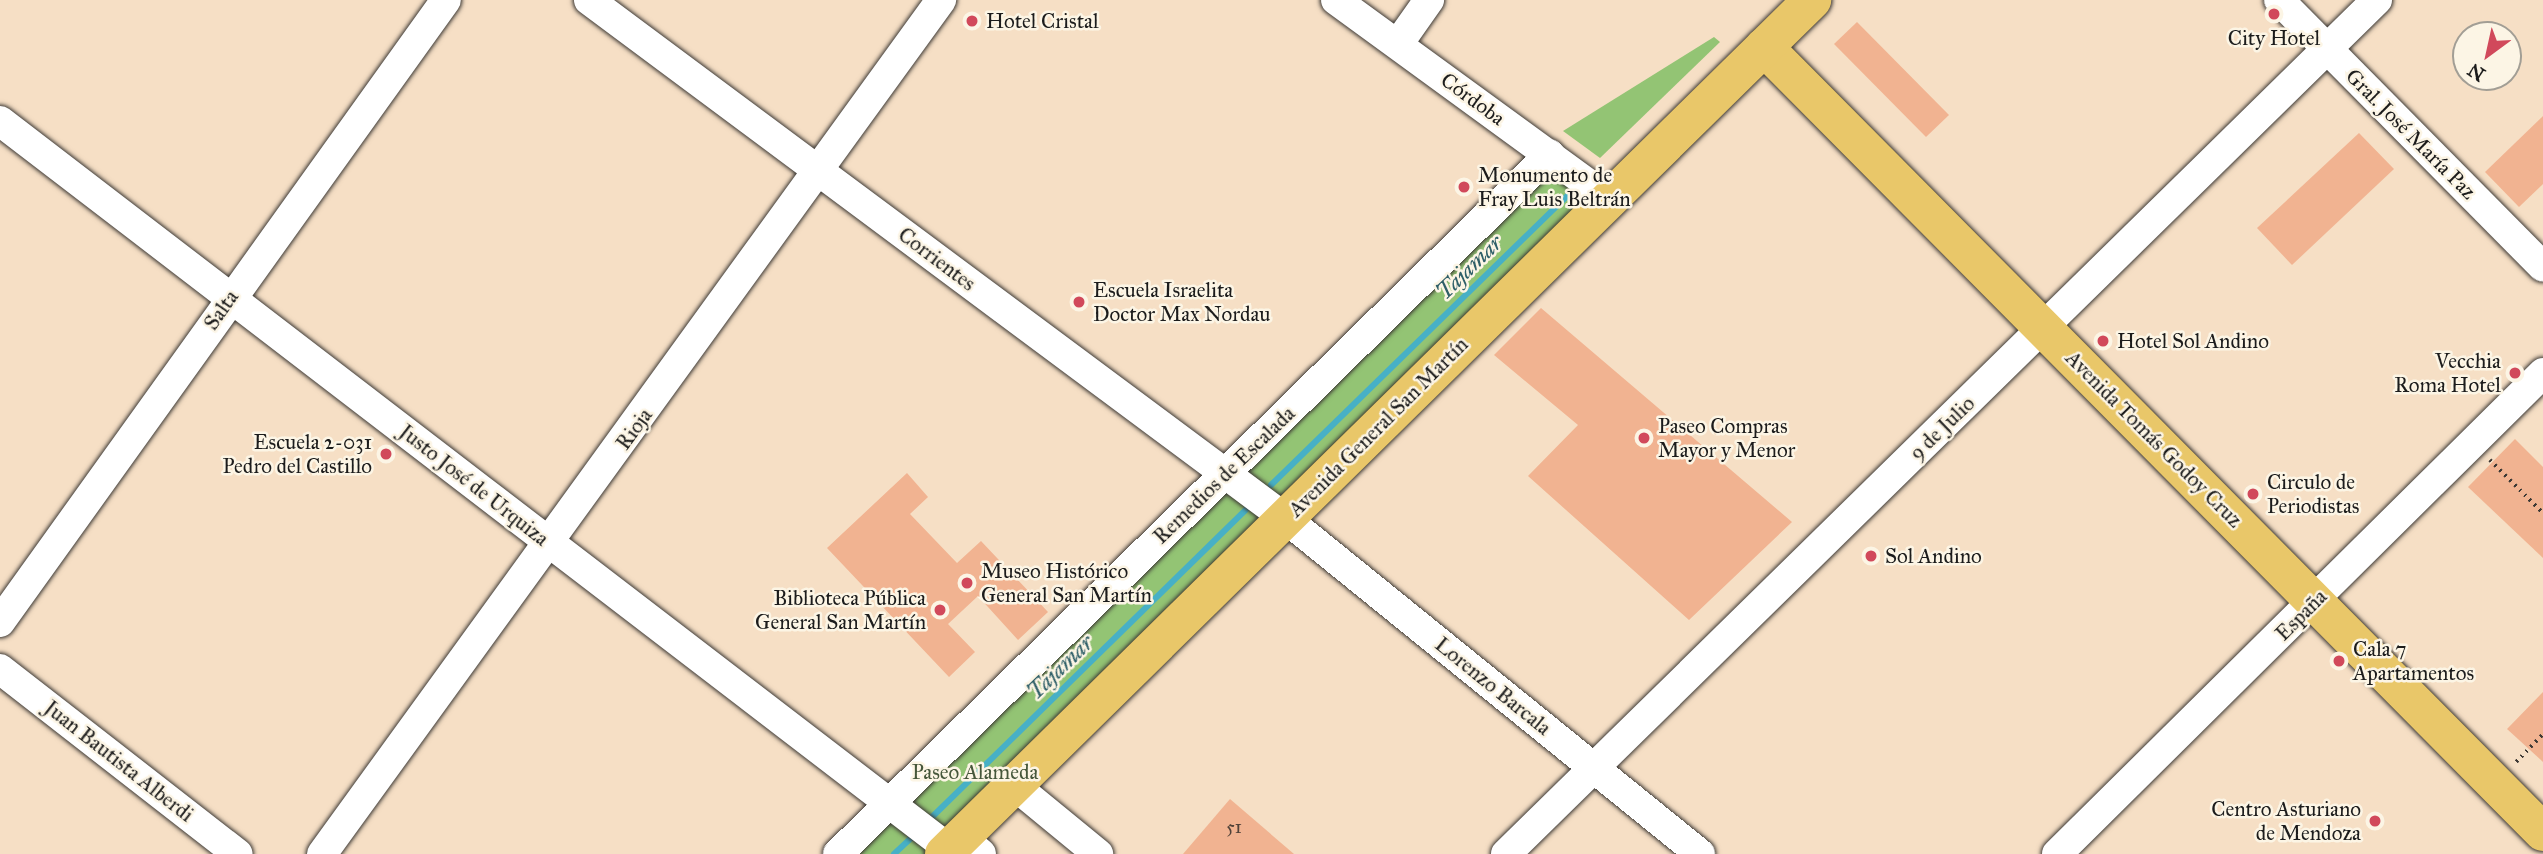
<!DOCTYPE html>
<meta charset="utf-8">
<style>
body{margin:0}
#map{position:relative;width:2543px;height:854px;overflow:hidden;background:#f6dfc5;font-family:"IM FELL Great Primer",serif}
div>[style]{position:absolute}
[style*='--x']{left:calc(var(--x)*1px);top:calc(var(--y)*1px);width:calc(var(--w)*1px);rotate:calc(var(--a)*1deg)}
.green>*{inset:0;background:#93c474}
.stream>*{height:6px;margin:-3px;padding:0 3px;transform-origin:3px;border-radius:3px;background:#47b0c6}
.building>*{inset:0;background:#f1b391}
.path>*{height:3.5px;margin-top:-1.75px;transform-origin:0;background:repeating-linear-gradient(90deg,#3d3935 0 2px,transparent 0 7px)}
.roads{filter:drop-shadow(0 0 2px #3d3935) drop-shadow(0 0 2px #3d3935)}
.minor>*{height:30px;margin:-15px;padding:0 15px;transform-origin:15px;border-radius:15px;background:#fff}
.major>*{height:38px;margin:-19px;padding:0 19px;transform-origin:19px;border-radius:19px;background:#e9c769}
.dots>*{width:19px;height:19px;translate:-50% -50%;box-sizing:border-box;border:4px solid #fcf5e5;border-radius:50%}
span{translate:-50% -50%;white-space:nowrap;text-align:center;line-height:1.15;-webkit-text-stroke:5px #fcf5e5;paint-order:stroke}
.number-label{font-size:18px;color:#514239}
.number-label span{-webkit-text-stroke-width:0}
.poi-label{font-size:21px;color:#1c1c1c}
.left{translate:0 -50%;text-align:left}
.right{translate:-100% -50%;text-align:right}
.street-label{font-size:21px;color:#1c1c1c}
.park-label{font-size:21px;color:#46573b}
.water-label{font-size:23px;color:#2f5f68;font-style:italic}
.north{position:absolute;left:2452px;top:21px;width:70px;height:70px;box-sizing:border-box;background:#fcf5e5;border:2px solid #a29e95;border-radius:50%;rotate:213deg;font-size:19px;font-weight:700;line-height:28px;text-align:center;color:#1c1c1c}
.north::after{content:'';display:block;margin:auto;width:24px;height:32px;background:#d1495b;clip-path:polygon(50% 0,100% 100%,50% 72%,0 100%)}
</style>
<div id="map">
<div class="green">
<div style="clip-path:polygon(1714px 37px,1720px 42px,1600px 158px,1563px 131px)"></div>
<div style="clip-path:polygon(1550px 155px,1609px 199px,944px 854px,838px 854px)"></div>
</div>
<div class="stream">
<div style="--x:1271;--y:485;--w:419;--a:-44.3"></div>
<div style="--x:930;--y:819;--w:442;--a:-44.4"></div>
<div style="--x:894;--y:854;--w:26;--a:-43"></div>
</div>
<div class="building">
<div style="clip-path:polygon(1857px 22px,1949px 115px,1926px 137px,1834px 44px)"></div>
<div style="clip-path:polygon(2543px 116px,2543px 184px,2519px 207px,2485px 172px)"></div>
<div style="clip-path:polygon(2359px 133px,2394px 169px,2292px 265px,2257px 228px)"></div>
<div style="clip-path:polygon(1541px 308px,1792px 522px,1689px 620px,1528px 476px,1578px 425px,1494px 355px)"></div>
<div style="clip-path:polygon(2515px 439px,2543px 467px,2543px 558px,2468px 487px)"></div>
<div style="clip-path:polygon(907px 473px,928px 497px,910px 514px,957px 563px,981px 541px,1048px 612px,1018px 640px,978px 596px,948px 624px,975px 652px,949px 677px,827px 548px)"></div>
<div style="clip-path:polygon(2543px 692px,2543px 762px,2507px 729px)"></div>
<div style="clip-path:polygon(1230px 799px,1294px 854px,1183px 854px)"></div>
</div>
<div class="path">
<div style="--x:2490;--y:460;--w:75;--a:45"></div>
<div style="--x:2516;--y:762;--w:39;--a:-46"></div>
</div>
<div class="roads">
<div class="minor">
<div style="--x:589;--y:0;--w:868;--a:36.66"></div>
<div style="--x:1285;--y:518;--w:534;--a:38.99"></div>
<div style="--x:1336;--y:0;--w:338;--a:36.1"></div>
<div style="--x:2279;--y:0;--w:375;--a:45.3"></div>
<div style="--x:1398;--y:44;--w:54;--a:-54.8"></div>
<div style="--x:0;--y:121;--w:1196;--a:37.49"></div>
<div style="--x:0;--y:622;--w:765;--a:-54.36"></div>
<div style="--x:0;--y:669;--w:301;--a:37.9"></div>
<div style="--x:1014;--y:785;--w:109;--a:39.4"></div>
<div style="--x:961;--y:837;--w:26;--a:40"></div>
<div style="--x:322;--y:854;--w:1055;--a:-54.06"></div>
<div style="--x:838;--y:854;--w:998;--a:-44.51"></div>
<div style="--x:1506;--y:854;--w:1220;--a:-44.44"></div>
<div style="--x:2057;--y:854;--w:684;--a:-44.7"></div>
</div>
<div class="major">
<div style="--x:1764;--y:47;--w:1106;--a:45.22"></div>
<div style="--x:944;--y:854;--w:1218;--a:-44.53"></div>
</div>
</div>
<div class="dots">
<div style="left:2274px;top:14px;background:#d1495b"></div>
<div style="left:972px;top:21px;background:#d1495b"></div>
<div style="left:1464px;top:187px;background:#d1495b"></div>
<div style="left:1079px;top:302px;background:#d1495b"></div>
<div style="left:2103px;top:341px;background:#d1495b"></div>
<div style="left:2515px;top:373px;background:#d1495b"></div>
<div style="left:1644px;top:438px;background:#d1495b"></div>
<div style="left:386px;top:454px;background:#d1495b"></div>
<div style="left:2253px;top:494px;background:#d1495b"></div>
<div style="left:1871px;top:556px;background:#d1495b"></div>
<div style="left:967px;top:583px;background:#d1495b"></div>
<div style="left:940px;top:610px;background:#d1495b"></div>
<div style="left:2339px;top:661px;background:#d1495b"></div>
<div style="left:2375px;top:821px;background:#d1495b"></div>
</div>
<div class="number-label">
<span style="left:1234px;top:827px">51</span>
</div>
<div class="poi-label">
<span class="left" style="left:986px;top:21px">Hotel Cristal</span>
<span style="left:2274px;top:38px">City Hotel</span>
<span class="left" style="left:1478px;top:187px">Monumento de<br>Fray Luis Beltrán</span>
<span class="left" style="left:1093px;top:302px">Escuela Israelita<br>Doctor Max Nordau</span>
<span class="left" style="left:2117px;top:341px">Hotel Sol Andino</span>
<span class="right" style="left:2501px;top:373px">Vecchia<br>Roma Hotel</span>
<span class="left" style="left:1658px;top:438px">Paseo Compras<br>Mayor y Menor</span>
<span class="right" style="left:372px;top:454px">Escuela 2-031<br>Pedro del Castillo</span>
<span class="left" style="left:2267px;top:494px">Circulo de<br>Periodistas</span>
<span class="left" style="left:1885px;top:556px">Sol Andino</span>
<span class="left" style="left:981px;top:583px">Museo Histórico<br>General San Martín</span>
<span class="right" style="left:926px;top:610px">Biblioteca Pública<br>General San Martín</span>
<span class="left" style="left:2353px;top:661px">Cala 7<br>Apartamentos</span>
<span class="right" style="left:2361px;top:821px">Centro Asturiano<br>de Mendoza</span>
</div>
<div class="street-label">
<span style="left:1473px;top:99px;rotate:36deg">Córdoba</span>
<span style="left:2411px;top:134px;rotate:45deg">Gral. José María Paz</span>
<span style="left:937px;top:259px;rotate:37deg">Corrientes</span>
<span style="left:221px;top:310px;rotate:-55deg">Salta</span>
<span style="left:1378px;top:427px;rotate:-45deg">Avenida General San Martín</span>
<span style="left:1942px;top:428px;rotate:-44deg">9 de Julio</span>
<span style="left:634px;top:429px;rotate:-54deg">Rioja</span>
<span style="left:2154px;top:439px;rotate:45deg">Avenida Tomás Godoy Cruz</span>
<span style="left:1224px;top:475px;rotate:-44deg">Remedios de Escalada</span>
<span style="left:474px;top:485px;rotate:38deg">Justo José de Urquiza</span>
<span style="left:2301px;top:615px;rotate:-45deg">España</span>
<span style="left:1493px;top:686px;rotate:39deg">Lorenzo Barcala</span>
<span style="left:119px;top:761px;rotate:38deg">Juan Bautista Alberdi</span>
</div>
<div class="park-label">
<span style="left:975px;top:772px">Paseo Alameda</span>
</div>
<div class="water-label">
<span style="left:1469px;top:267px;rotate:-44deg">Tajamar</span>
<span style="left:1060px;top:667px;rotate:-44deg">Tajamar</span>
</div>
<div class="north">N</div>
</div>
